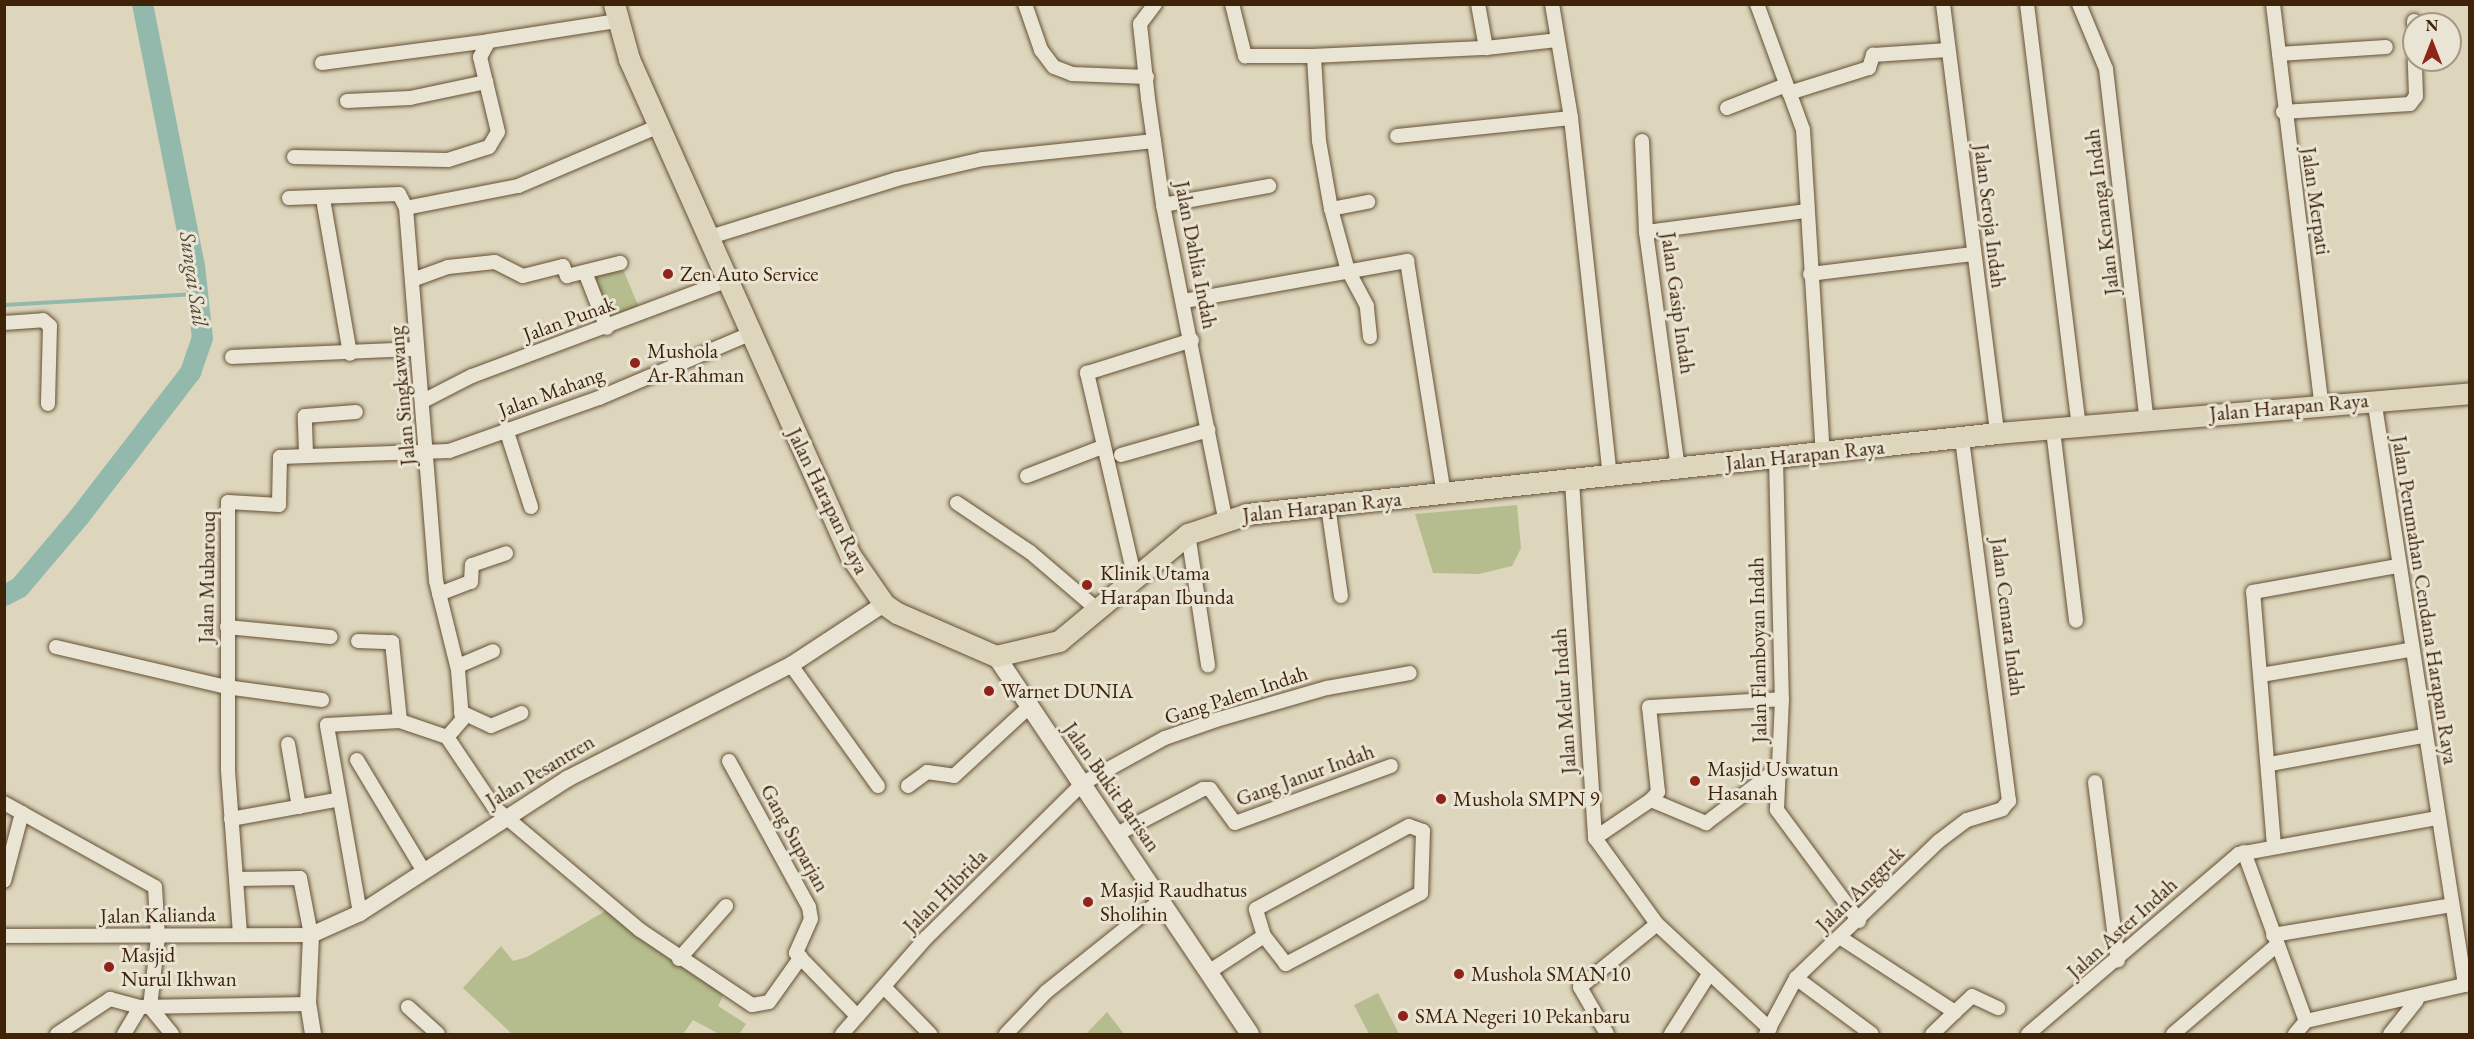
<!DOCTYPE html>
<style>
body{margin:0}
#map{position:relative;width:2474px;height:1039px;overflow:hidden;background:#ddd6bc;font-family:"EB Garamond",serif}
div>[style]{position:absolute}
[style*='--x']{left:calc(var(--x)*1px);top:calc(var(--y)*1px);width:calc(var(--w)*1px);rotate:calc(var(--a)*1deg)}
.green>*{inset:0;background:#b5bd8e}
.stream>*{height:4px;margin:-2px;padding:0 2px;transform-origin:2px;border-radius:2px;background:#93b9ad}
.river>*{height:21px;margin:-10.5px;padding:0 10.5px;transform-origin:10.5px;border-radius:10.5px;background:#93b9ad}
.roads{filter:drop-shadow(0 0 2px #665036) drop-shadow(0 0 2px #665036)}
.minor>*{height:14px;margin:-7px;padding:0 7px;transform-origin:7px;border-radius:7px;background:#e9e4d3}
.tertiary>*{height:16px;margin:-8px;padding:0 8px;transform-origin:8px;border-radius:8px;background:#e9e4d3}
.secondary>*{height:18px;margin:-9px;padding:0 9px;transform-origin:9px;border-radius:9px;background:#e9e4d3}
.primary>*{height:21px;margin:-10.5px;padding:0 10.5px;transform-origin:10.5px;border-radius:10.5px;background:#ddd6bc}
.dots>*{width:16px;height:16px;translate:-50% -50%;box-sizing:border-box;border:3px solid #e9e4d3;border-radius:50%}
span{translate:-50% -50%;white-space:nowrap;text-align:center;line-height:1.15;-webkit-text-stroke:6px #e9e4d3;paint-order:stroke}
.street-label{font-size:21px;color:#3f2309}
.poi-label{font-size:21px;color:#3f2309}
.left{translate:0 -50%;text-align:left}
.water-label{font-size:22px;color:#544832;font-style:italic}
.frame{position:absolute;inset:0;border:6px solid #3f2309;pointer-events:none}
.north{position:absolute;left:2402px;top:12px;width:60px;height:60px;box-sizing:border-box;background:#e9e4d3;border:2px solid #a59782;border-radius:50%;rotate:0deg;font-size:16px;font-weight:700;line-height:24px;text-align:center;color:#3f2309}
.north::after{content:'';display:block;margin:auto;width:21px;height:27px;background:#8f2418;clip-path:polygon(50% 0,100% 100%,50% 72%,0 100%)}
</style>
<div id="map">
<div class="green">
<div style="clip-path:polygon(621px 265px,641px 312px,610px 323px,592px 275px)"></div>
<div style="clip-path:polygon(1517px 505px,1521px 548px,1512px 566px,1479px 574px,1433px 573px,1415px 514px)"></div>
<div style="clip-path:polygon(607px 910px,724px 994px,718px 1006px,746px 1024px,739px 1034px,719px 1034px,693px 1020px,683px 1034px,512px 1034px,463px 988px,501px 946px,513px 961px,527px 957px)"></div>
<div style="clip-path:polygon(1378px 993px,1399px 1034px,1369px 1034px,1354px 1005px)"></div>
<div style="clip-path:polygon(1107px 1012px,1124px 1034px,1086px 1034px)"></div>
</div>
<div class="stream">
<div style="--x:4;--y:305;--w:192;--a:-3.3"></div>
</div>
<div class="river">
<div style="--x:4;--y:595;--w:17;--a:-28"></div>
<div style="--x:19;--y:587;--w:93;--a:-49.8"></div>
<div style="--x:79;--y:516;--w:182;--a:-52.4"></div>
<div style="--x:190;--y:372;--w:36;--a:-71"></div>
<div style="--x:202;--y:338;--w:72;--a:-96.3"></div>
<div style="--x:194;--y:266;--w:267;--a:-101.2"></div>
</div>
<div class="roads">
<div class="minor">
<div style="--x:1025;--y:4;--w:49;--a:70.8"></div>
<div style="--x:1041;--y:50;--w:21;--a:53"></div>
<div style="--x:1054;--y:67;--w:19;--a:21"></div>
<div style="--x:1072;--y:74;--w:75;--a:2.3"></div>
<div style="--x:1155;--y:4;--w:25;--a:127"></div>
<div style="--x:1140;--y:24;--w:75;--a:83.9"></div>
<div style="--x:1148;--y:99;--w:107;--a:81.9"></div>
<div style="--x:1163;--y:205;--w:319;--a:78.8"></div>
<div style="--x:1232;--y:4;--w:54;--a:76"></div>
<div style="--x:1245;--y:56;--w:69;--a:0"></div>
<div style="--x:1478;--y:4;--w:45;--a:79.7"></div>
<div style="--x:1486;--y:48;--w:71;--a:-6.4"></div>
<div style="--x:1552;--y:4;--w:116;--a:80.5"></div>
<div style="--x:1571;--y:118;--w:361;--a:83.8"></div>
<div style="--x:1757;--y:4;--w:134;--a:69.9"></div>
<div style="--x:1803;--y:130;--w:325;--a:86.5"></div>
<div style="--x:1943;--y:4;--w:432;--a:82.8"></div>
<div style="--x:2027;--y:4;--w:425;--a:83"></div>
<div style="--x:2079;--y:4;--w:70;--a:67.4"></div>
<div style="--x:2106;--y:69;--w:354;--a:83.4"></div>
<div style="--x:2273;--y:4;--w:402;--a:83.1"></div>
<div style="--x:2414;--y:21;--w:3;--a:90"></div>
<div style="--x:2279;--y:54;--w:107;--a:-3.7"></div>
<div style="--x:322;--y:63;--w:168;--a:-7.5"></div>
<div style="--x:1789;--y:93;--w:84;--a:-17.4"></div>
<div style="--x:1869;--y:68;--w:14;--a:-73"></div>
<div style="--x:1873;--y:55;--w:75;--a:-3.8"></div>
<div style="--x:347;--y:101;--w:63;--a:-2.7"></div>
<div style="--x:410;--y:98;--w:78;--a:-11.9"></div>
<div style="--x:1727;--y:108;--w:63;--a:-21.3"></div>
<div style="--x:2283;--y:112;--w:127;--a:-3.6"></div>
<div style="--x:2410;--y:104;--w:10;--a:-53"></div>
<div style="--x:2416;--y:96;--w:36;--a:-92"></div>
<div style="--x:659;--y:126;--w:153;--a:156.9"></div>
<div style="--x:518;--y:186;--w:114;--a:168.9"></div>
<div style="--x:406;--y:208;--w:374;--a:85.4"></div>
<div style="--x:436;--y:581;--w:92;--a:76.1"></div>
<div style="--x:458;--y:670;--w:50;--a:85.4"></div>
<div style="--x:462;--y:720;--w:23;--a:131"></div>
<div style="--x:447;--y:737;--w:84;--a:56.1"></div>
<div style="--x:494;--y:807;--w:191;--a:40.1"></div>
<div style="--x:640;--y:930;--w:135;--a:33.8"></div>
<div style="--x:752;--y:1005;--w:17;--a:-10"></div>
<div style="--x:769;--y:1002;--w:55;--a:-54.6"></div>
<div style="--x:1397;--y:136;--w:175;--a:-5.9"></div>
<div style="--x:1642;--y:141;--w:91;--a:87.5"></div>
<div style="--x:1646;--y:232;--w:240;--a:82.3"></div>
<div style="--x:294;--y:157;--w:154;--a:1.1"></div>
<div style="--x:448;--y:160;--w:43;--a:-17.6"></div>
<div style="--x:489;--y:147;--w:17;--a:-59"></div>
<div style="--x:498;--y:132;--w:77;--a:-103.5"></div>
<div style="--x:480;--y:57;--w:18;--a:-61"></div>
<div style="--x:489;--y:41;--w:130;--a:-8.9"></div>
<div style="--x:289;--y:198;--w:110;--a:-2.1"></div>
<div style="--x:399;--y:194;--w:16;--a:63"></div>
<div style="--x:323;--y:199;--w:157;--a:80.1"></div>
<div style="--x:1163;--y:205;--w:108;--a:-10.2"></div>
<div style="--x:1331;--y:209;--w:38;--a:-11"></div>
<div style="--x:1646;--y:232;--w:161;--a:-7.5"></div>
<div style="--x:710;--y:237;--w:196;--a:-17.2"></div>
<div style="--x:897;--y:179;--w:88;--a:-13.1"></div>
<div style="--x:983;--y:159;--w:172;--a:-6"></div>
<div style="--x:585;--y:272;--w:60;--a:68.6"></div>
<div style="--x:1810;--y:274;--w:165;--a:-7"></div>
<div style="--x:415;--y:279;--w:35;--a:-20"></div>
<div style="--x:448;--y:267;--w:47;--a:-6.1"></div>
<div style="--x:495;--y:262;--w:31;--a:27"></div>
<div style="--x:523;--y:276;--w:41;--a:-14"></div>
<div style="--x:563;--y:266;--w:11;--a:68"></div>
<div style="--x:567;--y:276;--w:55;--a:-13.8"></div>
<div style="--x:1184;--y:301;--w:227;--a:-10.2"></div>
<div style="--x:1407;--y:261;--w:236;--a:81"></div>
<div style="--x:4;--y:323;--w:39;--a:-4"></div>
<div style="--x:43;--y:320;--w:9;--a:41"></div>
<div style="--x:50;--y:326;--w:78;--a:91.5"></div>
<div style="--x:1370;--y:337;--w:31;--a:-96"></div>
<div style="--x:1367;--y:306;--w:40;--a:-118"></div>
<div style="--x:1348;--y:271;--w:64;--a:-105.3"></div>
<div style="--x:1331;--y:209;--w:69;--a:-100"></div>
<div style="--x:1319;--y:141;--w:85;--a:-93.4"></div>
<div style="--x:1314;--y:56;--w:172;--a:-2.7"></div>
<div style="--x:232;--y:357;--w:185;--a:-2.5"></div>
<div style="--x:425;--y:400;--w:53;--a:-27.1"></div>
<div style="--x:472;--y:376;--w:274;--a:-20.5"></div>
<div style="--x:506;--y:429;--w:82;--a:72.2"></div>
<div style="--x:2053;--y:430;--w:192;--a:83.1"></div>
<div style="--x:306;--y:453;--w:37;--a:-92"></div>
<div style="--x:305;--y:416;--w:51;--a:-4.5"></div>
<div style="--x:1121;--y:455;--w:91;--a:-16"></div>
<div style="--x:1776;--y:459;--w:240;--a:88.6"></div>
<div style="--x:1782;--y:699;--w:111;--a:92.6"></div>
<div style="--x:1777;--y:810;--w:138;--a:53.5"></div>
<div style="--x:1027;--y:476;--w:80;--a:-21.1"></div>
<div style="--x:1572;--y:481;--w:358;--a:86.3"></div>
<div style="--x:1595;--y:838;--w:106;--a:54.2"></div>
<div style="--x:1657;--y:924;--w:154;--a:42.9"></div>
<div style="--x:957;--y:503;--w:88;--a:33.9"></div>
<div style="--x:1030;--y:552;--w:91;--a:40.5"></div>
<div style="--x:1328;--y:506;--w:91;--a:81.8"></div>
<div style="--x:1188;--y:534;--w:133;--a:81.3"></div>
<div style="--x:1135;--y:579;--w:212;--a:-103.1"></div>
<div style="--x:1087;--y:373;--w:110;--a:-17.4"></div>
<div style="--x:439;--y:594;--w:34;--a:-21"></div>
<div style="--x:471;--y:582;--w:17;--a:-87"></div>
<div style="--x:472;--y:565;--w:36;--a:-19"></div>
<div style="--x:227;--y:627;--w:104;--a:5.5"></div>
<div style="--x:358;--y:641;--w:34;--a:2"></div>
<div style="--x:392;--y:642;--w:79;--a:84.2"></div>
<div style="--x:400;--y:721;--w:50;--a:18.8"></div>
<div style="--x:56;--y:647;--w:175;--a:13.2"></div>
<div style="--x:226;--y:687;--w:97;--a:7.7"></div>
<div style="--x:791;--y:665;--w:149;--a:54.3"></div>
<div style="--x:458;--y:666;--w:38;--a:-23"></div>
<div style="--x:2261;--y:675;--w:150;--a:-9.6"></div>
<div style="--x:461;--y:712;--w:33;--a:25"></div>
<div style="--x:491;--y:726;--w:33;--a:-23"></div>
<div style="--x:288;--y:744;--w:64;--a:80.1"></div>
<div style="--x:357;--y:760;--w:128;--a:59"></div>
<div style="--x:729;--y:761;--w:166;--a:61.3"></div>
<div style="--x:809;--y:907;--w:12;--a:81"></div>
<div style="--x:811;--y:919;--w:37;--a:114"></div>
<div style="--x:796;--y:953;--w:88;--a:45.9"></div>
<div style="--x:2270;--y:764;--w:156;--a:-10.4"></div>
<div style="--x:2095;--y:782;--w:180;--a:82.7"></div>
<div style="--x:908;--y:786;--w:24;--a:-36"></div>
<div style="--x:927;--y:772;--w:27;--a:8"></div>
<div style="--x:954;--y:776;--w:102;--a:-42.6"></div>
<div style="--x:1651;--y:800;--w:11;--a:-49"></div>
<div style="--x:1658;--y:792;--w:85;--a:-96"></div>
<div style="--x:1649;--y:707;--w:133;--a:-3.4"></div>
<div style="--x:4;--y:803;--w:21;--a:29"></div>
<div style="--x:22;--y:813;--w:70;--a:104.8"></div>
<div style="--x:22;--y:813;--w:152;--a:29.1"></div>
<div style="--x:155;--y:887;--w:50;--a:86.6"></div>
<div style="--x:158;--y:937;--w:70;--a:96.5"></div>
<div style="--x:150;--y:1007;--w:35;--a:51"></div>
<div style="--x:231;--y:819;--w:107;--a:-10.3"></div>
<div style="--x:1409;--y:826;--w:15;--a:20"></div>
<div style="--x:1423;--y:831;--w:62;--a:91.8"></div>
<div style="--x:1421;--y:893;--w:153;--a:152.3"></div>
<div style="--x:1286;--y:964;--w:36;--a:-128"></div>
<div style="--x:1264;--y:936;--w:28;--a:-107"></div>
<div style="--x:1256;--y:909;--w:174;--a:-28.5"></div>
<div style="--x:1119;--y:833;--w:95;--a:-27.6"></div>
<div style="--x:1203;--y:789;--w:7;--a:0"></div>
<div style="--x:1210;--y:789;--w:42;--a:53.7"></div>
<div style="--x:1235;--y:823;--w:166;--a:-20.1"></div>
<div style="--x:1595;--y:838;--w:68;--a:-34.2"></div>
<div style="--x:1651;--y:800;--w:60;--a:22.7"></div>
<div style="--x:1706;--y:823;--w:93;--a:-37.1"></div>
<div style="--x:2274;--y:846;--w:255;--a:-94.7"></div>
<div style="--x:2253;--y:592;--w:146;--a:-10.2"></div>
<div style="--x:2244;--y:852;--w:180;--a:69.9"></div>
<div style="--x:360;--y:913;--w:191;--a:-100"></div>
<div style="--x:327;--y:725;--w:73;--a:-3.1"></div>
<div style="--x:240;--y:934;--w:165;--a:-94.2"></div>
<div style="--x:228;--y:769;--w:267;--a:-90"></div>
<div style="--x:228;--y:502;--w:51;--a:3.4"></div>
<div style="--x:279;--y:505;--w:48;--a:-88.8"></div>
<div style="--x:280;--y:457;--w:169;--a:-2"></div>
<div style="--x:449;--y:451;--w:159;--a:-19.5"></div>
<div style="--x:599;--y:398;--w:164;--a:-23"></div>
<div style="--x:2273;--y:935;--w:181;--a:-9.5"></div>
<div style="--x:4;--y:936;--w:307;--a:-0.2"></div>
<div style="--x:311;--y:935;--w:58;--a:-100.9"></div>
<div style="--x:300;--y:878;--w:64;--a:179.1"></div>
<div style="--x:1841;--y:938;--w:136;--a:33"></div>
<div style="--x:1955;--y:1012;--w:32;--a:136"></div>
<div style="--x:679;--y:959;--w:71;--a:-48.4"></div>
<div style="--x:1210;--y:971;--w:64;--a:-32.9"></div>
<div style="--x:1796;--y:978;--w:94;--a:36.4"></div>
<div style="--x:884;--y:987;--w:66;--a:45.6"></div>
<div style="--x:408;--y:1007;--w:40;--a:42"></div>
<div style="--x:1955;--y:1012;--w:23;--a:-43"></div>
<div style="--x:1972;--y:996;--w:29;--a:25"></div>
<div style="--x:2306;--y:1021;--w:163;--a:-12.8"></div>
<div style="--x:2465;--y:985;--w:593;--a:-98.83"></div>
<div style="--x:57;--y:1034;--w:64;--a:-33.4"></div>
<div style="--x:110;--y:999;--w:31;--a:15"></div>
<div style="--x:140;--y:1007;--w:168;--a:-1"></div>
<div style="--x:124;--y:1034;--w:31;--a:-59"></div>
<div style="--x:842;--y:1034;--w:129;--a:-48.8"></div>
<div style="--x:927;--y:937;--w:219;--a:-44.6"></div>
<div style="--x:1083;--y:783;--w:94;--a:-28.8"></div>
<div style="--x:1165;--y:738;--w:54;--a:-19.4"></div>
<div style="--x:1216;--y:720;--w:116;--a:-16.1"></div>
<div style="--x:1327;--y:688;--w:84;--a:-10.2"></div>
<div style="--x:1006;--y:1034;--w:58;--a:-46.4"></div>
<div style="--x:1046;--y:992;--w:147;--a:-38.7"></div>
<div style="--x:1607;--y:1034;--w:54;--a:-119.9"></div>
<div style="--x:1580;--y:987;--w:99;--a:-39.3"></div>
<div style="--x:1671;--y:1034;--w:69;--a:-57.5"></div>
<div style="--x:1766;--y:1034;--w:64;--a:-61.8"></div>
<div style="--x:1796;--y:978;--w:198;--a:-43.8"></div>
<div style="--x:1939;--y:841;--w:35;--a:-37"></div>
<div style="--x:1967;--y:820;--w:37;--a:-17"></div>
<div style="--x:2002;--y:809;--w:11;--a:-49"></div>
<div style="--x:2009;--y:801;--w:366;--a:-97.4"></div>
<div style="--x:2028;--y:1034;--w:277;--a:-40.5"></div>
<div style="--x:2239;--y:854;--w:202;--a:-10.3"></div>
<div style="--x:2173;--y:1034;--w:137;--a:-40.6"></div>
<div style="--x:2295;--y:1034;--w:17;--a:-50"></div>
<div style="--x:2390;--y:1034;--w:43;--a:-51.5"></div>
</div>
<div class="tertiary">
<div style="--x:313;--y:1034;--w:30;--a:-99"></div>
<div style="--x:308;--y:1004;--w:69;--a:-87.5"></div>
<div style="--x:311;--y:935;--w:54;--a:-24.2"></div>
<div style="--x:360;--y:913;--w:247;--a:-32.9"></div>
<div style="--x:567;--y:779;--w:251;--a:-27"></div>
<div style="--x:791;--y:665;--w:111;--a:-33.3"></div>
</div>
<div class="secondary">
<div style="--x:996;--y:656;--w:455;--a:56.1"></div>
</div>
<div class="primary">
<div style="--x:614;--y:4;--w:57;--a:74.7"></div>
<div style="--x:629;--y:59;--w:543;--a:65.98"></div>
<div style="--x:850;--y:555;--w:60;--a:55.2"></div>
<div style="--x:884;--y:604;--w:16;--a:35"></div>
<div style="--x:897;--y:613;--w:108;--a:23.5"></div>
<div style="--x:996;--y:656;--w:65;--a:-13.4"></div>
<div style="--x:1059;--y:641;--w:168;--a:-39.7"></div>
<div style="--x:1188;--y:534;--w:62;--a:-18.7"></div>
<div style="--x:1247;--y:514;--w:754;--a:-6.16"></div>
<div style="--x:1997;--y:433;--w:475;--a:-4.8"></div>
</div>
</div>
<div class="dots">
<div style="left:668px;top:274px;background:#8f2418"></div>
<div style="left:635px;top:363px;background:#8f2418"></div>
<div style="left:1087px;top:585px;background:#8f2418"></div>
<div style="left:989px;top:691px;background:#8f2418"></div>
<div style="left:1695px;top:781px;background:#8f2418"></div>
<div style="left:1441px;top:799px;background:#8f2418"></div>
<div style="left:1088px;top:902px;background:#8f2418"></div>
<div style="left:109px;top:967px;background:#8f2418"></div>
<div style="left:1459px;top:974px;background:#8f2418"></div>
<div style="left:1403px;top:1016px;background:#8f2418"></div>
</div>
<div class="street-label">
<span style="left:2316px;top:201px;rotate:82deg">Jalan Merpati</span>
<span style="left:2102px;top:212px;rotate:-97deg">Jalan Kenanga Indah</span>
<span style="left:1990px;top:216px;rotate:83deg">Jalan Seroja Indah</span>
<span style="left:1196px;top:255px;rotate:79deg">Jalan Dahlia Indah</span>
<span style="left:1678px;top:303px;rotate:82deg">Jalan Gasip Indah</span>
<span style="left:569px;top:319px;rotate:-20deg">Jalan Punak</span>
<span style="left:551px;top:392px;rotate:-20deg">Jalan Mahang</span>
<span style="left:402px;top:396px;rotate:-95deg">Jalan Singkawang</span>
<span style="left:2289px;top:407px;rotate:-5deg">Jalan Harapan Raya</span>
<span style="left:1805px;top:455px;rotate:-6deg">Jalan Harapan Raya</span>
<span style="left:828px;top:501px;rotate:64deg">Jalan Harapan Raya</span>
<span style="left:1322px;top:507px;rotate:-6deg">Jalan Harapan Raya</span>
<span style="left:207px;top:577px;rotate:-89deg">Jalan Mubarouq</span>
<span style="left:2425px;top:600px;rotate:81deg">Jalan Perumahan Cendana Harapan Raya</span>
<span style="left:2008px;top:617px;rotate:83deg">Jalan Cemara Indah</span>
<span style="left:1758px;top:650px;rotate:-91deg">Jalan Flamboyan Indah</span>
<span style="left:1236px;top:695px;rotate:-18deg">Gang Palem Indah</span>
<span style="left:1564px;top:701px;rotate:-94deg">Jalan Melur Indah</span>
<span style="left:540px;top:771px;rotate:-31deg">Jalan Pesantren</span>
<span style="left:1305px;top:775px;rotate:-20deg">Gang Janur Indah</span>
<span style="left:1112px;top:787px;rotate:55deg">Jalan Bukit Barisan</span>
<span style="left:795px;top:838px;rotate:61deg">Gang Suparjan</span>
<span style="left:1860px;top:889px;rotate:-44deg">Jalan Anggrek</span>
<span style="left:945px;top:891px;rotate:-45deg">Jalan Hibrida</span>
<span style="left:158px;top:915px;rotate:-1deg">Jalan Kalianda</span>
<span style="left:2122px;top:928px;rotate:-42deg">Jalan Aster Indah</span>
</div>
<div class="poi-label">
<span class="left" style="left:680px;top:274px">Zen Auto Service</span>
<span class="left" style="left:647px;top:363px">Mushola<br>Ar-Rahman</span>
<span class="left" style="left:1100px;top:585px">Klinik Utama<br>Harapan Ibunda</span>
<span class="left" style="left:1001px;top:691px">Warnet DUNIA</span>
<span class="left" style="left:1707px;top:781px">Masjid Uswatun<br>Hasanah</span>
<span class="left" style="left:1453px;top:799px">Mushola SMPN 9</span>
<span class="left" style="left:1100px;top:902px">Masjid Raudhatus<br>Sholihin</span>
<span class="left" style="left:121px;top:967px">Masjid<br>Nurul Ikhwan</span>
<span class="left" style="left:1471px;top:974px">Mushola SMAN 10</span>
<span class="left" style="left:1415px;top:1016px">SMA Negeri 10 Pekanbaru</span>
</div>
<div class="water-label">
<span style="left:194px;top:279px;rotate:82deg">Sungai Sail</span>
</div>
<div class="frame"></div>
<div class="north">N</div>
</div>
